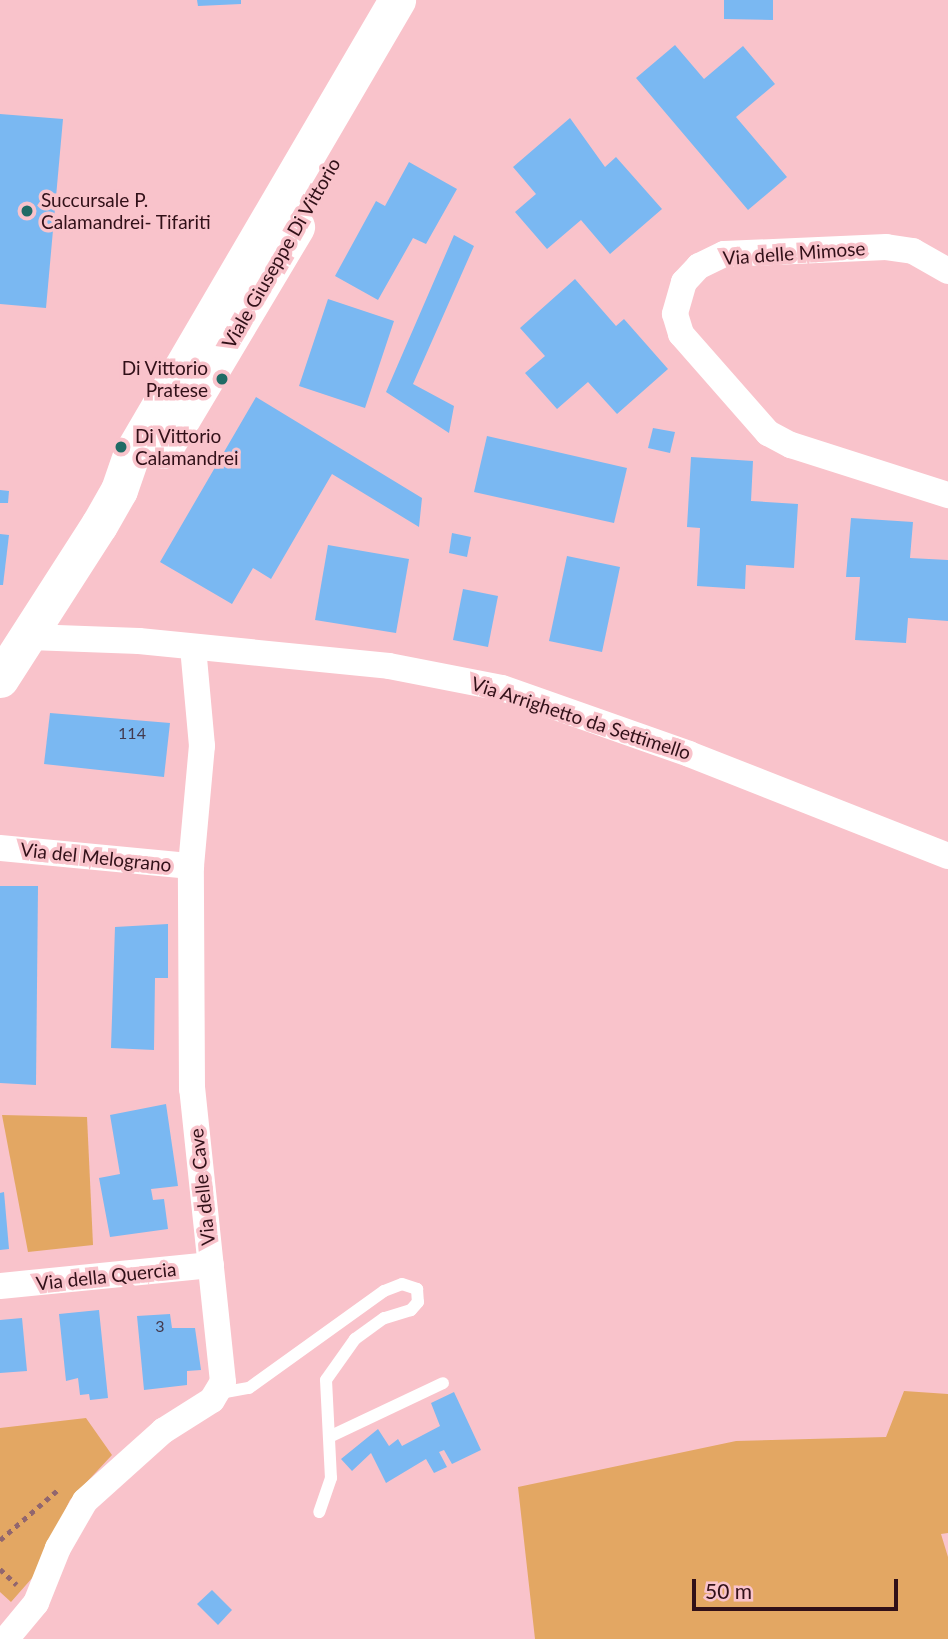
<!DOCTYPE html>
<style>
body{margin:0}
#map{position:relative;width:948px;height:1639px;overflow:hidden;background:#f9c3cb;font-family:Lato,sans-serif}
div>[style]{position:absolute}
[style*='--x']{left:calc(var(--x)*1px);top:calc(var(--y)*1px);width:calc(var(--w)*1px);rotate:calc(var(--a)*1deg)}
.green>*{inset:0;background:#e3a763}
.building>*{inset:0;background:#7ab8f2}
.path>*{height:4.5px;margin-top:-2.25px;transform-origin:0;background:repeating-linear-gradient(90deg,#91666e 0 5px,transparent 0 10px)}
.service>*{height:12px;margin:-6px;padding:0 6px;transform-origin:6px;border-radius:6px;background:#fff}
.minor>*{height:26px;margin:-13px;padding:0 13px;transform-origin:13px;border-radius:13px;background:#fff}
.secondary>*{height:37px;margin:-18.5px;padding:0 18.5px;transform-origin:18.5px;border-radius:18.5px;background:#fff}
.dots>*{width:19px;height:19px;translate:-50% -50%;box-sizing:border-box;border:4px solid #f9c3cb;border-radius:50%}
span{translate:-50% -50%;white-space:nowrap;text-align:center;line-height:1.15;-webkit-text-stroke:7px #f9c3cb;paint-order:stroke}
.number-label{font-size:16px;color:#433a4e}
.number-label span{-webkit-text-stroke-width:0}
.poi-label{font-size:19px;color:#311018}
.left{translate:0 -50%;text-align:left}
.right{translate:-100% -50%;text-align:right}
.street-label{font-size:19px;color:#311018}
.scale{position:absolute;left:692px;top:1579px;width:206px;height:32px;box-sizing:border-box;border:4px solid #311018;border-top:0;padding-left:9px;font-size:21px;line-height:24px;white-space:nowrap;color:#311018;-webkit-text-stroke:5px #f9c3cb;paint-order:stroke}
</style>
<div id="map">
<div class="green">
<div style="clip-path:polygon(2px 1115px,87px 1117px,93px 1245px,28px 1252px)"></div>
<div style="clip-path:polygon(904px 1391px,948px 1394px,948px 1533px,941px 1534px,948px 1557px,948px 1639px,535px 1639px,518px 1487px,736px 1441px,886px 1437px)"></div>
<div style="clip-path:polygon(86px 1418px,112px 1455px,70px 1500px,33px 1577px,11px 1602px,0 1592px,0 1428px)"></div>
</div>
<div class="building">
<div style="clip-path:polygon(197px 0,241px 0,241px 4px,198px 6px)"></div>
<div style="clip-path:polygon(724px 0,773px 0,773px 20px,724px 19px)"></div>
<div style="clip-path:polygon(675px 45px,704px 79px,743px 46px,775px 84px,736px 117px,787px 177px,748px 210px,636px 78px)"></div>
<div style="clip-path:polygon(0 114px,63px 119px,46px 308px,0 304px)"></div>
<div style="clip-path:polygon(570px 118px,605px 167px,616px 157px,662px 209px,610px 254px,581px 220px,547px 249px,515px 212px,536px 194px,513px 167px)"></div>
<div style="clip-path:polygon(409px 162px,457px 189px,426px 244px,413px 238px,378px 300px,335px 276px,376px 201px,385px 206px)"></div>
<div style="clip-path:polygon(454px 235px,474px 246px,413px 384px,454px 406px,449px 433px,386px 392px)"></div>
<div style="clip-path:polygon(575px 279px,616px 326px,624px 319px,668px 369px,617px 414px,588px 382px,557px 409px,525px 373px,545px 356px,520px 328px)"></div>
<div style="clip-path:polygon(328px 299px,394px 321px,365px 408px,299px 386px)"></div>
<div style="clip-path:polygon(256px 397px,422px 498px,419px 527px,332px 474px,271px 579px,253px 568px,232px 604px,160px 562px)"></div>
<div style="clip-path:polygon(653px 428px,675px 432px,670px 453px,648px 448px)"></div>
<div style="clip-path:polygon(487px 436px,627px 468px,614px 523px,474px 492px)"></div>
<div style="clip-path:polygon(691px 457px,753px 461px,751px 501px,798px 504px,794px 568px,746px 565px,745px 589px,697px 586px,700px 528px,687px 527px)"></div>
<div style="clip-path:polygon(0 490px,9px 491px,8px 503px,0 503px)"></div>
<div style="clip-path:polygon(851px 518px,913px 522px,910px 558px,948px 560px,948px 621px,908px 618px,906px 643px,855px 640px,860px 577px,846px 577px)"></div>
<div style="clip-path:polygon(452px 533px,471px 537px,467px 557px,449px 553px)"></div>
<div style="clip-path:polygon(0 534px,9px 535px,3px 585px,0 585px)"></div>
<div style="clip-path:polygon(328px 545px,409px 559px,396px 633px,315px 620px)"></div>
<div style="clip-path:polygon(567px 556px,620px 567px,602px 652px,549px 641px)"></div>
<div style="clip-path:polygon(463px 589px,498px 596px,488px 647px,453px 640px)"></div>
<div style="clip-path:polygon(50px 713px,170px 723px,164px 777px,44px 764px)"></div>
<div style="clip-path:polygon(0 886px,38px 886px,36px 1085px,0 1083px)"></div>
<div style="clip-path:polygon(168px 924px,168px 978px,155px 978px,154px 1050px,111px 1048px,115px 927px)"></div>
<div style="clip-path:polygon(166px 1104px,178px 1186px,151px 1189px,153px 1200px,164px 1199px,168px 1229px,110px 1237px,99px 1178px,120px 1174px,110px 1115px)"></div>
<div style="clip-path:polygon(4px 1192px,9px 1249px,0 1250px,0 1193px)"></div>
<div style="clip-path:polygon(99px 1310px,108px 1398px,90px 1400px,89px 1394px,80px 1395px,78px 1378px,66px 1381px,59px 1314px)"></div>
<div style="clip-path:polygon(170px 1314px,172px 1328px,195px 1328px,201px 1370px,187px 1371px,187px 1385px,144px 1390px,137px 1316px)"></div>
<div style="clip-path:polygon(22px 1318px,27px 1371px,0 1373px,0 1320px)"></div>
<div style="clip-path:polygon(454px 1392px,481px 1450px,452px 1464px,444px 1450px,439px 1452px,447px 1467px,434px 1473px,426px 1459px,386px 1483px,371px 1453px,352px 1471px,341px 1459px,378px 1429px,389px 1446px,398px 1439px,402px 1446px,440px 1426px,431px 1403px)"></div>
<div style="clip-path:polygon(212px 1590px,232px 1610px,218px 1625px,197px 1604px)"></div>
</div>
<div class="path">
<div style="--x:0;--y:1540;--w:79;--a:-40.9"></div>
<div style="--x:0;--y:1569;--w:23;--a:43"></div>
</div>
<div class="service">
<div style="--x:220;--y:1393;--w:29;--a:-10"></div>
<div style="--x:249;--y:1388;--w:166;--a:-35.7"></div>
<div style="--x:384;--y:1291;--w:19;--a:-21"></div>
<div style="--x:402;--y:1284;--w:16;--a:18"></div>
<div style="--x:417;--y:1289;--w:13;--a:86"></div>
<div style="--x:418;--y:1302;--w:11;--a:131"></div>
<div style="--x:411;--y:1310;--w:28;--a:163"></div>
<div style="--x:384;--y:1318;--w:36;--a:144"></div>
<div style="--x:355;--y:1339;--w:50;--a:125.3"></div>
<div style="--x:326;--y:1380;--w:98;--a:87.1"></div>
<div style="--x:331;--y:1478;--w:36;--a:109"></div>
<div style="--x:329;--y:1437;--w:126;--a:-25.3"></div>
</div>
<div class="minor">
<div style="--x:948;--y:271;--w:40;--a:-150.3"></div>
<div style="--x:913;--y:251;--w:27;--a:-172"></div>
<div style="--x:886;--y:247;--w:162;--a:177.5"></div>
<div style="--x:724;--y:254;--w:28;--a:154"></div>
<div style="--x:699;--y:266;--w:22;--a:133"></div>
<div style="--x:684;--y:282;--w:33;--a:106"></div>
<div style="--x:675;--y:314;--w:21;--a:73"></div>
<div style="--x:681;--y:334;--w:132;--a:48.7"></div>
<div style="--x:768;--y:433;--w:26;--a:28"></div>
<div style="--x:791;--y:445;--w:165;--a:17.7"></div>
<div style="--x:30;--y:637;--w:109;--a:2.1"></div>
<div style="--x:139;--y:641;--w:251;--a:5.7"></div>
<div style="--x:389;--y:666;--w:115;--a:11"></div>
<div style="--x:502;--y:688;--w:198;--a:19.4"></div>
<div style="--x:689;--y:754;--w:278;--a:21.5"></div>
<div style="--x:0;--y:848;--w:192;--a:5.4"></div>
<div style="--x:0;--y:1286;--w:212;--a:-5.7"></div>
<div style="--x:6;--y:1639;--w:47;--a:-50.2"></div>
<div style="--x:36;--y:1603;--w:59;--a:-68.2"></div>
<div style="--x:58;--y:1548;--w:54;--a:-60.1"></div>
<div style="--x:85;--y:1501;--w:105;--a:-41.9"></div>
<div style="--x:163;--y:1431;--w:58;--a:-32.3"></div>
<div style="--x:212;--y:1400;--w:21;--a:-59"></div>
<div style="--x:223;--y:1382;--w:295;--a:-96"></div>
<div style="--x:192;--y:1089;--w:223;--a:-90.3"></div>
<div style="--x:191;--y:866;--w:121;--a:-84.8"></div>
<div style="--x:202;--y:746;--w:99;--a:-95.2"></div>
</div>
<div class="secondary">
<div style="--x:163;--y:450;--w:260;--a:-59.2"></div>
<div style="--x:0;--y:679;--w:183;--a:-57.3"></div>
<div style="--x:99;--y:525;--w:40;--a:-60.3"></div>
<div style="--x:119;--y:490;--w:39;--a:-71"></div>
<div style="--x:132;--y:453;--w:525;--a:-59.67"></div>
</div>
<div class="dots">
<div style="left:27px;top:211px;background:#206b65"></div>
<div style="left:222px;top:379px;background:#206b65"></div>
<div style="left:121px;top:447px;background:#206b65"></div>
</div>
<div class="number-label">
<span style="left:132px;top:733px">114</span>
<span style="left:160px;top:1326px">3</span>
</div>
<div class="poi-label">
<span class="left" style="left:41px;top:211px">Succursale P.<br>Calamandrei- Tifariti</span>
<span class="right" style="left:208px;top:379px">Di Vittorio<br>Pratese</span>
<span class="left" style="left:135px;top:447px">Di Vittorio<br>Calamandrei</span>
</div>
<div class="street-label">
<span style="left:281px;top:253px;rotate:-60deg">Viale Giuseppe Di Vittorio</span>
<span style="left:794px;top:253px;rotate:-4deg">Via delle Mimose</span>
<span style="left:581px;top:718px;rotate:18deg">Via Arrighetto da Settimello</span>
<span style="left:96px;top:857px;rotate:6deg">Via del Melograno</span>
<span style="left:202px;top:1187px;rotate:-96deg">Via delle Cave</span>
<span style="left:106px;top:1276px;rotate:-6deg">Via della Quercia</span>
</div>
<div class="scale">50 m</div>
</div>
